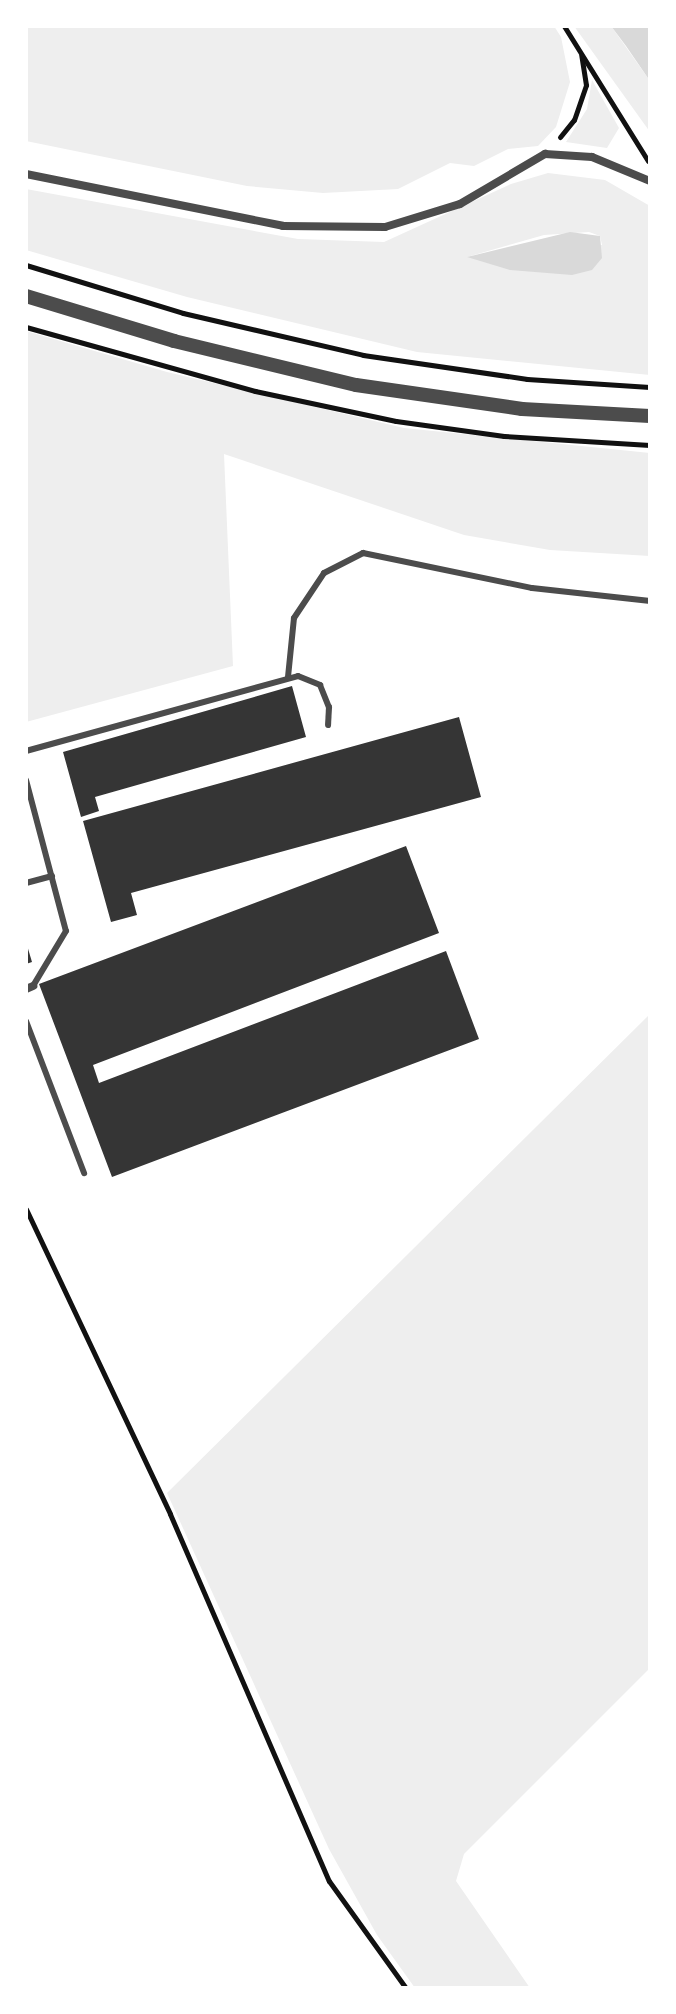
<!DOCTYPE html>
<style>
body{margin:0}
#map{position:relative;width:676px;height:2014px;overflow:hidden;background:#fff;font-family:"IBM Plex Sans",sans-serif}
div>[style]{position:absolute}
[style*='--x']{left:calc(var(--x)*1px);top:calc(var(--y)*1px);width:calc(var(--w)*1px);rotate:calc(var(--a)*1deg)}
.green>*{inset:0;background:#eee}
.water>*{inset:0;background:#d9d9d9}
.building>*{inset:0;background:#353535}
.path>*{height:5px;margin:-2.5px;padding:0 2.5px;transform-origin:2.5px;border-radius:2.5px;background:#111}
.service>*{height:6px;margin:-3px;padding:0 3px;transform-origin:3px;border-radius:3px;background:#4c4c4c}
.minor>*{height:8px;margin:-4px;padding:0 4px;transform-origin:4px;border-radius:4px;background:#4c4c4c}
.tertiary>*{height:14px;margin:-7px;padding:0 7px;transform-origin:7px;border-radius:7px;background:#4c4c4c}
span{translate:-50% -50%;white-space:nowrap;text-align:center;line-height:1.15;-webkit-text-stroke:7px #fff;paint-order:stroke}
.frame{position:absolute;inset:0;border:28px solid #fff;pointer-events:none}
</style>
<div id="map">
<div class="green">
<div style="clip-path:polygon(26px 26px,554px 26px,561px 37px,570px 82px,556px 127px,538px 146px,508px 149px,474px 166px,450px 163px,398px 189px,323px 193px,247px 186px,26px 141px)"></div>
<div style="clip-path:polygon(574px 26px,611px 26px,650px 81px,650px 132px)"></div>
<div style="clip-path:polygon(592px 80px,619px 128px,607px 148px,566px 142px,587px 109px)"></div>
<div style="clip-path:polygon(evenodd,548px 173px,605px 180px,650px 206px,650px 375px,417px 352px,187px 297px,26px 250px,26px 189px,298px 239px,384px 242px,511px 184px,548px 173px,589px 232px,600px 236px,602px 245px,467px 257px,544px 235px,589px 232px)"></div>
<div style="clip-path:polygon(26px 331px,167px 372px,404px 428px,650px 453px,650px 556px,550px 550px,464px 535px,224px 454px,233px 666px,26px 722px)"></div>
<div style="clip-path:polygon(650px 1014px,650px 1668px,464px 1854px,456px 1881px,530px 1988px,415px 1988px,377px 1935px,329px 1849px,167px 1493px)"></div>
</div>
<div class="water">
<div style="clip-path:polygon(611px 26px,650px 26px,650px 81px,626px 46px)"></div>
<div style="clip-path:polygon(570px 232px,600px 236px,602px 258px,592px 270px,572px 275px,510px 270px,467px 257px)"></div>
</div>
<div class="building">
<div style="clip-path:polygon(292px 686px,306px 737px,95px 797px,99px 811px,81px 817px,63px 752px)"></div>
<div style="clip-path:polygon(459px 717px,481px 797px,131px 893px,137px 915px,111px 922px,83px 821px)"></div>
<div style="clip-path:polygon(406px 846px,439px 933px,93px 1065px,99px 1083px,446px 951px,479px 1039px,112px 1177px,39px 984px)"></div>
<div style="clip-path:polygon(26px 942px,32px 962px,26px 964px)"></div>
</div>
<div class="path">
<div style="--x:564;--y:26;--w:159;--a:58.1"></div>
<div style="--x:560;--y:137;--w:22;--a:-51"></div>
<div style="--x:574;--y:120;--w:37;--a:-71"></div>
<div style="--x:586;--y:85;--w:30;--a:-99"></div>
<div style="--x:26;--y:265;--w:164;--a:17"></div>
<div style="--x:183;--y:313;--w:185;--a:13.1"></div>
<div style="--x:363;--y:355;--w:166;--a:8.3"></div>
<div style="--x:527;--y:379;--w:123;--a:3.7"></div>
<div style="--x:26;--y:327;--w:238;--a:15.6"></div>
<div style="--x:255;--y:391;--w:144;--a:12"></div>
<div style="--x:396;--y:421;--w:109;--a:7.9"></div>
<div style="--x:504;--y:436;--w:146;--a:3.5"></div>
<div style="--x:26;--y:1209;--w:337;--a:64.7"></div>
<div style="--x:170;--y:1514;--w:400;--a:66.6"></div>
<div style="--x:329;--y:1881;--w:132;--a:54.3"></div>
</div>
<div class="service">
<div style="--x:288;--y:677;--w:59;--a:-84.2"></div>
<div style="--x:294;--y:618;--w:54;--a:-56.3"></div>
<div style="--x:324;--y:573;--w:44;--a:-27.1"></div>
<div style="--x:363;--y:553;--w:173;--a:11.7"></div>
<div style="--x:532;--y:588;--w:119;--a:6.3"></div>
<div style="--x:26;--y:751;--w:282;--a:-15.4"></div>
<div style="--x:298;--y:676;--w:24;--a:22"></div>
<div style="--x:320;--y:685;--w:24;--a:68"></div>
<div style="--x:329;--y:707;--w:18;--a:93"></div>
<div style="--x:26;--y:780;--w:156;--a:75.2"></div>
<div style="--x:66;--y:931;--w:64;--a:121"></div>
<div style="--x:26;--y:883;--w:27;--a:-15"></div>
<div style="--x:26;--y:1021;--w:163;--a:69.1"></div>
</div>
<div class="minor">
<div style="--x:26;--y:174;--w:262;--a:11.4"></div>
<div style="--x:283;--y:226;--w:102;--a:0.6"></div>
<div style="--x:385;--y:227;--w:78;--a:-17"></div>
<div style="--x:460;--y:204;--w:99;--a:-30.5"></div>
<div style="--x:545;--y:154;--w:47;--a:3.7"></div>
<div style="--x:592;--y:157;--w:63;--a:22.5"></div>
<div style="--x:26;--y:989;--w:8;--a:-23"></div>
</div>
<div class="tertiary">
<div style="--x:26;--y:296;--w:155;--a:16.9"></div>
<div style="--x:174;--y:341;--w:187;--a:13.6"></div>
<div style="--x:356;--y:385;--w:168;--a:8.2"></div>
<div style="--x:522;--y:409;--w:128;--a:3.1"></div>
</div>
<div class="frame"></div>
</div>
